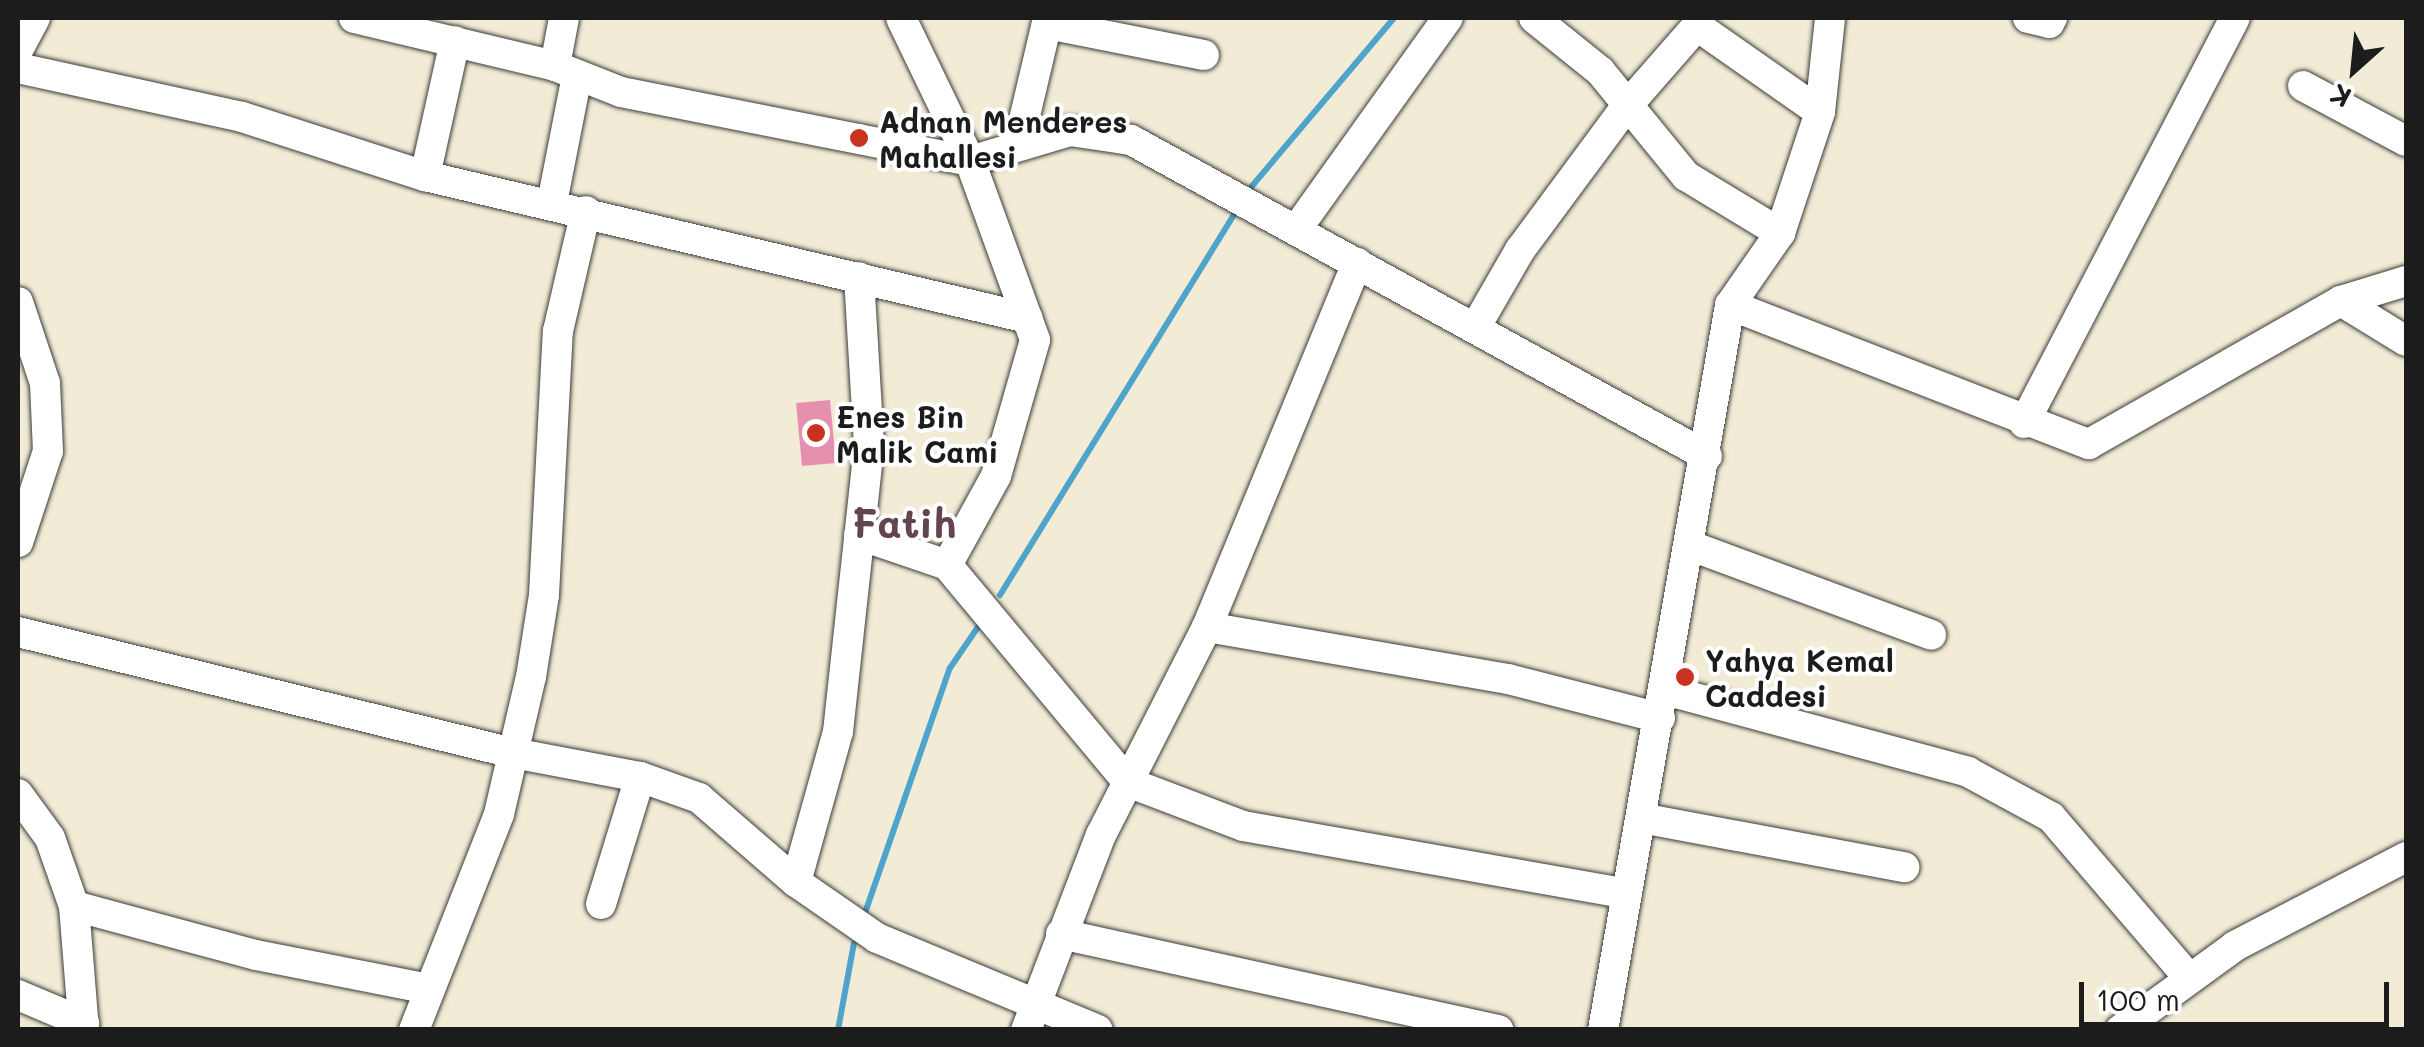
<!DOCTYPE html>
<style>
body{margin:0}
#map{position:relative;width:2424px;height:1047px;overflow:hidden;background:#f2ecd7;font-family:Mali,sans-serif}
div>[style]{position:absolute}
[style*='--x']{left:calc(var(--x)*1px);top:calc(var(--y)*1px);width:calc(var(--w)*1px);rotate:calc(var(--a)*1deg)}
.stream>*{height:6px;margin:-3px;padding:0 3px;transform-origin:3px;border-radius:3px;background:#4fa4cb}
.building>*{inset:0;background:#e591ae}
.roads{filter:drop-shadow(0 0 2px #3c3b38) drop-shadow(0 0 2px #3c3b38)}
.minor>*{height:30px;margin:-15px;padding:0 15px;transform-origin:15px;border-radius:15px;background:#fff}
.dots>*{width:28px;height:28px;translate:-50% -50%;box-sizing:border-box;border:5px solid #fff;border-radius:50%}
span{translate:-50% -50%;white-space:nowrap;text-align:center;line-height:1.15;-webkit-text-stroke:8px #fff;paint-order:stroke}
.poi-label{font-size:30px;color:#1c1c1c;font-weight:700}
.left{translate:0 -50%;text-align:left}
.district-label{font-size:40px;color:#62454f;font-weight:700}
.frame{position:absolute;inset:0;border:20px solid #1c1c1c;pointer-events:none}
.north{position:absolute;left:2304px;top:20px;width:100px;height:100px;-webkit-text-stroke:8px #fff;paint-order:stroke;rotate:207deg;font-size:28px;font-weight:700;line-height:40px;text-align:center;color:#1c1c1c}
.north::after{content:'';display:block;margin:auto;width:35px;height:45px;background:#1c1c1c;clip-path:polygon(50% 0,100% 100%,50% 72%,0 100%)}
.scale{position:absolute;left:2079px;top:982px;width:310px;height:45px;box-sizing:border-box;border:5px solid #1c1c1c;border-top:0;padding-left:12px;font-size:30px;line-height:35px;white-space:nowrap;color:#1c1c1c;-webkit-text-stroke:8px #fff;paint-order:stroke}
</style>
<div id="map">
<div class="stream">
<div style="--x:1252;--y:186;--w:220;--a:-49.8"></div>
<div style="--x:1000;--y:595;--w:447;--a:-58.4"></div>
<div style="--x:866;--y:910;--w:256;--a:-70.9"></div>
<div style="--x:950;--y:668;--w:53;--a:-55.7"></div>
<div style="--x:838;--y:1030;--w:88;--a:-79.6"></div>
</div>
<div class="building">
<div style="clip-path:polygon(830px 400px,836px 463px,802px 466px,796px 403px)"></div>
</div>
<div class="roads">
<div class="minor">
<div style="--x:354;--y:18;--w:207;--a:13.4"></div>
<div style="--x:555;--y:66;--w:71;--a:21.5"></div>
<div style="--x:621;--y:92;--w:356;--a:11.2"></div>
<div style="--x:970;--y:161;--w:104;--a:-16.7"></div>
<div style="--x:1070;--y:131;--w:62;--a:8.4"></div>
<div style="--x:1131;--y:140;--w:657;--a:28.75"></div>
<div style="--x:901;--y:18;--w:159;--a:64.2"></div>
<div style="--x:970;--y:161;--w:190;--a:70"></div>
<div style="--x:1035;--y:340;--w:141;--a:106"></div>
<div style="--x:996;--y:476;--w:102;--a:118.8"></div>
<div style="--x:1534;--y:18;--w:85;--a:38.8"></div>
<div style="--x:1600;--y:71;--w:136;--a:50.7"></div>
<div style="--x:1686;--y:176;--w:110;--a:31.2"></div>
<div style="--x:2028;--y:18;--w:22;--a:13"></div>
<div style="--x:2049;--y:23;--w:6;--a:-59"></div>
<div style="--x:1047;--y:24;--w:160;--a:11.2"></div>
<div style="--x:18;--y:50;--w:36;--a:-62"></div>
<div style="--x:555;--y:66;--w:49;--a:-79.4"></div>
<div style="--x:18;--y:68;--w:229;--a:12.3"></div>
<div style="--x:242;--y:117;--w:192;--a:17.9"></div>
<div style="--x:425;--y:176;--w:619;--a:13.27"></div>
<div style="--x:2303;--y:86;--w:117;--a:28.1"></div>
<div style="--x:1019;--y:141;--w:126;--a:-76.7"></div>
<div style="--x:425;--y:176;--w:138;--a:-77.5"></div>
<div style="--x:552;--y:203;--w:130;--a:-78.9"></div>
<div style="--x:1296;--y:230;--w:261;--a:-54.4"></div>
<div style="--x:2341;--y:301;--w:76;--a:31.6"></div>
<div style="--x:18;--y:302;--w:85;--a:71.6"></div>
<div style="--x:45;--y:383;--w:68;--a:87.5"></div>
<div style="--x:48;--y:451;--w:96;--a:108.2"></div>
<div style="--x:1730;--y:305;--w:385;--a:21.2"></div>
<div style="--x:2089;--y:444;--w:290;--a:-29.6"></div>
<div style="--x:2341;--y:301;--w:68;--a:-17.1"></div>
<div style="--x:1475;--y:328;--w:90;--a:-60"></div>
<div style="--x:1520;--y:250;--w:178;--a:-53.5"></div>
<div style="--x:1626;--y:107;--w:108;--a:-48.8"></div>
<div style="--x:1697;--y:26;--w:150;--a:35"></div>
<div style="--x:2024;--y:423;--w:457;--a:-62.5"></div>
<div style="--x:859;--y:535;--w:93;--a:18.8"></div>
<div style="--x:947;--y:565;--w:283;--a:50.2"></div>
<div style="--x:1128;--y:782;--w:123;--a:20.9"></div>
<div style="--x:1243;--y:826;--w:390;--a:10"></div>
<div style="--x:1691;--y:546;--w:256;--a:20.3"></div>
<div style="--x:1207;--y:627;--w:305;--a:9.8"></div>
<div style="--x:1508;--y:679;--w:157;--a:14.4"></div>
<div style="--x:18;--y:632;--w:510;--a:13.74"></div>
<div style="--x:513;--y:753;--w:129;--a:10.7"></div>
<div style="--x:640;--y:777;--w:63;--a:19.6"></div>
<div style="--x:699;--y:798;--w:128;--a:40.9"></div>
<div style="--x:796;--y:882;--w:98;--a:34.7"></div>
<div style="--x:877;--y:938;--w:239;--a:22.6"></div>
<div style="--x:1665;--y:690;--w:314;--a:15.1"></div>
<div style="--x:1968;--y:772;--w:94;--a:28.5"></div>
<div style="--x:2051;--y:817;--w:213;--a:49.4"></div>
<div style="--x:18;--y:794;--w:54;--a:54"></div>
<div style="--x:50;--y:838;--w:72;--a:70.6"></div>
<div style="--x:74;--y:906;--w:124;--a:85.4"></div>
<div style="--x:1641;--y:818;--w:268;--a:10.6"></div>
<div style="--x:796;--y:882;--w:156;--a:-74.4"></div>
<div style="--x:838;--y:732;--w:289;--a:-83.8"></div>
<div style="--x:869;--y:445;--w:168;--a:-93.4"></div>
<div style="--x:601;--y:904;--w:133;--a:-72.9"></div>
<div style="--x:74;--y:906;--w:188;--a:15.1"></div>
<div style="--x:256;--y:955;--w:177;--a:11.1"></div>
<div style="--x:1061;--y:934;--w:448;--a:12.4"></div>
<div style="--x:18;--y:995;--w:72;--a:23"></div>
<div style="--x:414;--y:1030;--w:232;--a:-68.5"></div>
<div style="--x:499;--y:814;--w:141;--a:-76.9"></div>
<div style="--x:531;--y:677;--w:83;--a:-81"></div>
<div style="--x:544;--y:595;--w:264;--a:-87"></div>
<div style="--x:558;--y:331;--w:123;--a:-76.9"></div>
<div style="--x:1026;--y:1030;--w:209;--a:-69"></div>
<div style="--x:1101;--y:835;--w:233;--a:-63"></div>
<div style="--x:1207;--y:627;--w:394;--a:-67.6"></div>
<div style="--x:1603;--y:1030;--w:736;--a:-80.06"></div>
<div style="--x:1730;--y:305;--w:88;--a:-55.2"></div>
<div style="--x:1780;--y:233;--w:127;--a:-71.7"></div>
<div style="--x:1820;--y:112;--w:95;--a:-83.9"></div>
<div style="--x:2120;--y:1030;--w:142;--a:-36.1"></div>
<div style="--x:2235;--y:946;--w:193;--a:-27.5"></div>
</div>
</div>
<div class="dots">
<div style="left:859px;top:138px;background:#c8321e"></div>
<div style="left:816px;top:433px;background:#c8321e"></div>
<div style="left:1685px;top:677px;background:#c8321e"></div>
</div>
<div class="poi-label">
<span class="left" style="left:879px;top:138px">Adnan Menderes<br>Mahallesi</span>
<span class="left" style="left:836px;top:433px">Enes Bin<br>Malik Cami</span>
<span class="left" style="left:1705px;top:677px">Yahya Kemal<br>Caddesi</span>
</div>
<div class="district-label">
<span style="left:904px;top:522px">Fatih</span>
</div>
<div class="frame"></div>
<div class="north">K</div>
<div class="scale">100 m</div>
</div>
